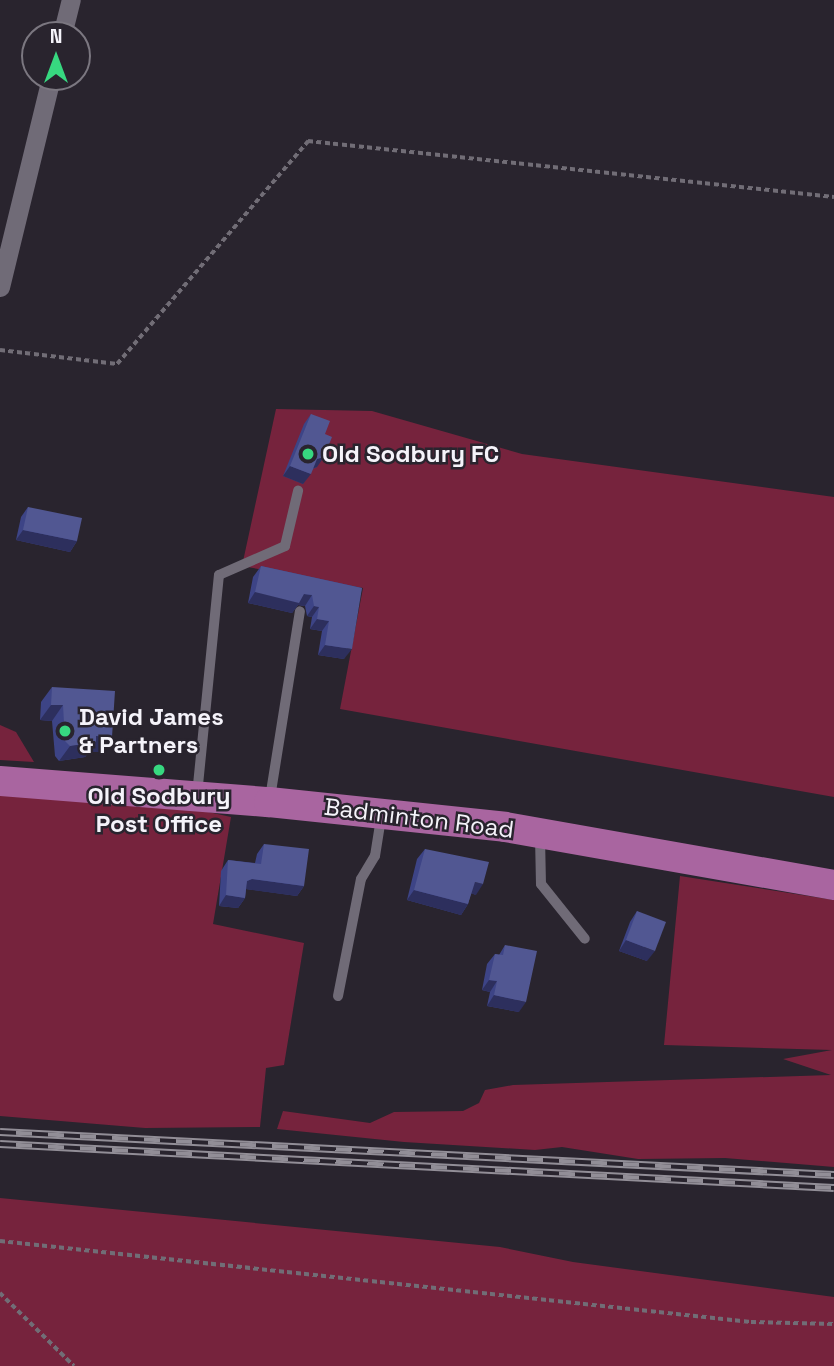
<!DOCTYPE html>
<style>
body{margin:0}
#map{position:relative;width:834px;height:1366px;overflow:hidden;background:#29242e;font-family:"Space Grotesk",sans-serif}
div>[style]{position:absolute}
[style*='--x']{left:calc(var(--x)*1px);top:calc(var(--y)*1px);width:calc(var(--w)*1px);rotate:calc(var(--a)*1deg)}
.green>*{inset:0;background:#76233d}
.path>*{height:3.5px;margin-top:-1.75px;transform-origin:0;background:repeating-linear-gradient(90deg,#716d76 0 5px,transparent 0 8.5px)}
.service>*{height:10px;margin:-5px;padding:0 5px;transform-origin:5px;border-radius:5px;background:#706b77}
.minor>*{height:19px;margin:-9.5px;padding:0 9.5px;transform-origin:9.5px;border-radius:9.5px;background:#706b77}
.primary>*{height:30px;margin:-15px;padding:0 15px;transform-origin:15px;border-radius:15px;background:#a965a0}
.rail>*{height:8px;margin-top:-4px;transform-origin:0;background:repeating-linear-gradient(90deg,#29242e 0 16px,#928e97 0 32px);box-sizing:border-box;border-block:2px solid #928e97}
.wall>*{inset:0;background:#3d4486}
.shaded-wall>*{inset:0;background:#2d2f5d}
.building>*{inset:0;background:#515792}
.dots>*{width:19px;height:19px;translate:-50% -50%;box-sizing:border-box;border:4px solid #29242e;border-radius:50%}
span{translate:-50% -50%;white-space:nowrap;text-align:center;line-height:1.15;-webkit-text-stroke:5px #29242e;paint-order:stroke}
.poi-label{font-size:24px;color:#f5f3fa;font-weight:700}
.left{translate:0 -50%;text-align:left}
.street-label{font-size:24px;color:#f5f3fa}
.north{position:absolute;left:21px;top:21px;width:70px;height:70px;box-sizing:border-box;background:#29242e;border:2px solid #7b7780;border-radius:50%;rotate:0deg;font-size:19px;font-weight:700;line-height:28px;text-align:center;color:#f5f3fa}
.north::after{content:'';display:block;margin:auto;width:24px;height:32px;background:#37d880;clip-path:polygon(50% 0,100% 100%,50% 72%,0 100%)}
</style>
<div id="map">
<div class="green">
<div style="clip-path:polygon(276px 409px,372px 411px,522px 454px,834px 497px,834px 797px,340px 709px,363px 588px,242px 566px)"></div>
<div style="clip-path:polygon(0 725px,16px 732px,34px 762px,0 760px)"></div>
<div style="clip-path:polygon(0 793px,181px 806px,231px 817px,213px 924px,304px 943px,284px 1065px,266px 1068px,260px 1127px,145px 1128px,0 1116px)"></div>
<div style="clip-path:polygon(680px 876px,834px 900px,834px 1167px,725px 1158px,638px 1159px,562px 1147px,535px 1150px,404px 1142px,277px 1129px,283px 1111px,370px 1123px,394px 1112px,463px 1111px,479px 1103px,485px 1090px,513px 1085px,831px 1075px,783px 1059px,832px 1050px,664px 1045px)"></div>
<div style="clip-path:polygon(0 1198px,500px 1247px,573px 1262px,834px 1297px,834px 1366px,0 1366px)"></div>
</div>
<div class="path">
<div style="--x:0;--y:350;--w:118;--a:6.8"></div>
<div style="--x:117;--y:364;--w:294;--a:-49.4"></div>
<div style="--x:308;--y:141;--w:529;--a:6.08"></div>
<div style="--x:0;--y:1241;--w:755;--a:6.16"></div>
<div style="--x:751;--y:1322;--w:83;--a:1.4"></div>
<div style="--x:0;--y:1293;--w:104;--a:44.6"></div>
</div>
<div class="service">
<div style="--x:197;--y:795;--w:221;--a:-84.3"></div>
<div style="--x:219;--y:575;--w:72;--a:-23.7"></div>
<div style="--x:285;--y:546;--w:57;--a:-76.7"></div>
<div style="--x:270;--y:798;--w:189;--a:-80.9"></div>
<div style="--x:540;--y:837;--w:47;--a:88.8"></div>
<div style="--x:541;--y:884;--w:70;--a:51.3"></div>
<div style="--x:338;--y:996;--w:119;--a:-78.9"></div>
<div style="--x:361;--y:879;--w:27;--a:-59"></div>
<div style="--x:375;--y:856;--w:38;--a:-81"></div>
</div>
<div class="minor">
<div style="--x:62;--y:35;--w:36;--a:-76"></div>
<div style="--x:0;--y:287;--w:216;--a:-76.3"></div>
</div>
<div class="primary">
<div style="--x:0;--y:781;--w:270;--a:4.5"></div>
<div style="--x:269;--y:802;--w:237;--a:6"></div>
<div style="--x:505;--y:827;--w:334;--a:10"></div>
</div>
<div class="rail">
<div style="--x:0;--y:1132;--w:835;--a:2.95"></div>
<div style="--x:0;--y:1144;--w:835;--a:3.02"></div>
</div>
<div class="wall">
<div style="clip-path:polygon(311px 414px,325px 434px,317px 467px,313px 469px,303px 484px,283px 476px,304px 424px)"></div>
<div style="clip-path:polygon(28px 507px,77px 541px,70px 552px,16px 540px,21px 517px)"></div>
<div style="clip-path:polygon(261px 566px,362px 588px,344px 659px,318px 655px,322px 631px,310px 629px,312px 617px,307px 616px,305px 606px,298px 605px,292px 613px,248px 603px,253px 577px)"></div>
<div style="clip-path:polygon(52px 687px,112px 737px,101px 752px,89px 752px,85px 757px,59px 761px,55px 756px,52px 721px,40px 720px,41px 702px)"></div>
<div style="clip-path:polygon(264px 844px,304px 886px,297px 896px,246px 889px,245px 898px,238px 908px,219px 906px,221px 871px,228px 860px,255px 863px,257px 854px)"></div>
<div style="clip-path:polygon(425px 849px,476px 895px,471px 893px,468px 904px,461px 915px,407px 900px,417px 859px)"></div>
<div style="clip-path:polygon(637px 911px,647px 961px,619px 951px,630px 922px)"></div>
<div style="clip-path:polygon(505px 945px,519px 1012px,487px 1006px,490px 992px,482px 990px,487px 964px,495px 954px,499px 955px)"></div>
</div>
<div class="shaded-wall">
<div style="clip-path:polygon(324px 457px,317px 467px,309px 470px,317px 459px)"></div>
<div style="clip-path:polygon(290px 466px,311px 474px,303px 484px,283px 476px)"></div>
<div style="clip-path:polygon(23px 530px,77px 541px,70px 552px,16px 540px)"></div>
<div style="clip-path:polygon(255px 592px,304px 594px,312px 595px,305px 606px,298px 605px,292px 613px,248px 603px)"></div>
<div style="clip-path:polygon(314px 606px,319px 607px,312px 617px,307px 616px)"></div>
<div style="clip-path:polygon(317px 619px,329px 621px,322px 631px,310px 629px)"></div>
<div style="clip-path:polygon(325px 645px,352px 649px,344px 659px,318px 655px)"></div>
<div style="clip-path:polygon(51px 705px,63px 705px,52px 721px,40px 720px)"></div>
<div style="clip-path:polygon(96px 736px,112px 737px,101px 752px,89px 752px,85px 757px,59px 761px,70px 746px)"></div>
<div style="clip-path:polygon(252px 879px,304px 886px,297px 896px,245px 889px,247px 881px)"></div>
<div style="clip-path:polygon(475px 882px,483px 884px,476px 895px,467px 892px)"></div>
<div style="clip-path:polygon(414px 890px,468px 904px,461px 915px,407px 900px)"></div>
<div style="clip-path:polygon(226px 895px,245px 898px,238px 908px,219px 906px)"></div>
<div style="clip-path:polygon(626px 940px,655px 951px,647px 961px,619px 951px)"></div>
<div style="clip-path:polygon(489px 980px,497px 981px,490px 992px,482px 990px)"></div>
<div style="clip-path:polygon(494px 995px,526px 1002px,519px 1012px,487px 1006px)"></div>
</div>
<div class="building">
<div style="clip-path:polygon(311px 414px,330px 421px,325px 434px,332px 437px,324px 457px,317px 459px,311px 474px,290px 466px)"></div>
<div style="clip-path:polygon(28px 507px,82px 518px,77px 541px,23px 530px)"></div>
<div style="clip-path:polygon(261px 566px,362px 588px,352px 649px,325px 645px,329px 621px,317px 619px,319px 607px,314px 606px,312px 595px,304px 594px,299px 603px,255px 592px)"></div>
<div style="clip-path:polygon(52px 687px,115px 691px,112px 737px,96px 736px,96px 742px,70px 746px,65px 741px,63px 705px,51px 705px)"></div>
<div style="clip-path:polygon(264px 844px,309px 849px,304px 886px,252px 879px,247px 881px,245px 898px,226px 895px,228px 860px,261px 864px)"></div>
<div style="clip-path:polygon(425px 849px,489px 862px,483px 884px,475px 882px,468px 904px,414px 890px)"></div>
<div style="clip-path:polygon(637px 911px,666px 922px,655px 951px,626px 940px)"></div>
<div style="clip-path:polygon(505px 945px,537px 951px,526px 1002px,494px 995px,497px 981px,489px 980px,495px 954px,503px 955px)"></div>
</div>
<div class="dots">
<div style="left:308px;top:454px;background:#37d880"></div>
<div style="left:65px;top:731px;background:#37d880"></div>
<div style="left:159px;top:770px;background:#37d880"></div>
</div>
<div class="poi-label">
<span class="left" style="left:322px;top:454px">Old Sodbury FC</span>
<span class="left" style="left:79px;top:731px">David James<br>&amp; Partners</span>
<span style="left:159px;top:810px">Old Sodbury<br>Post Office</span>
</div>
<div class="street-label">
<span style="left:419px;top:818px;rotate:7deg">Badminton Road</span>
</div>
<div class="north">N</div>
</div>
